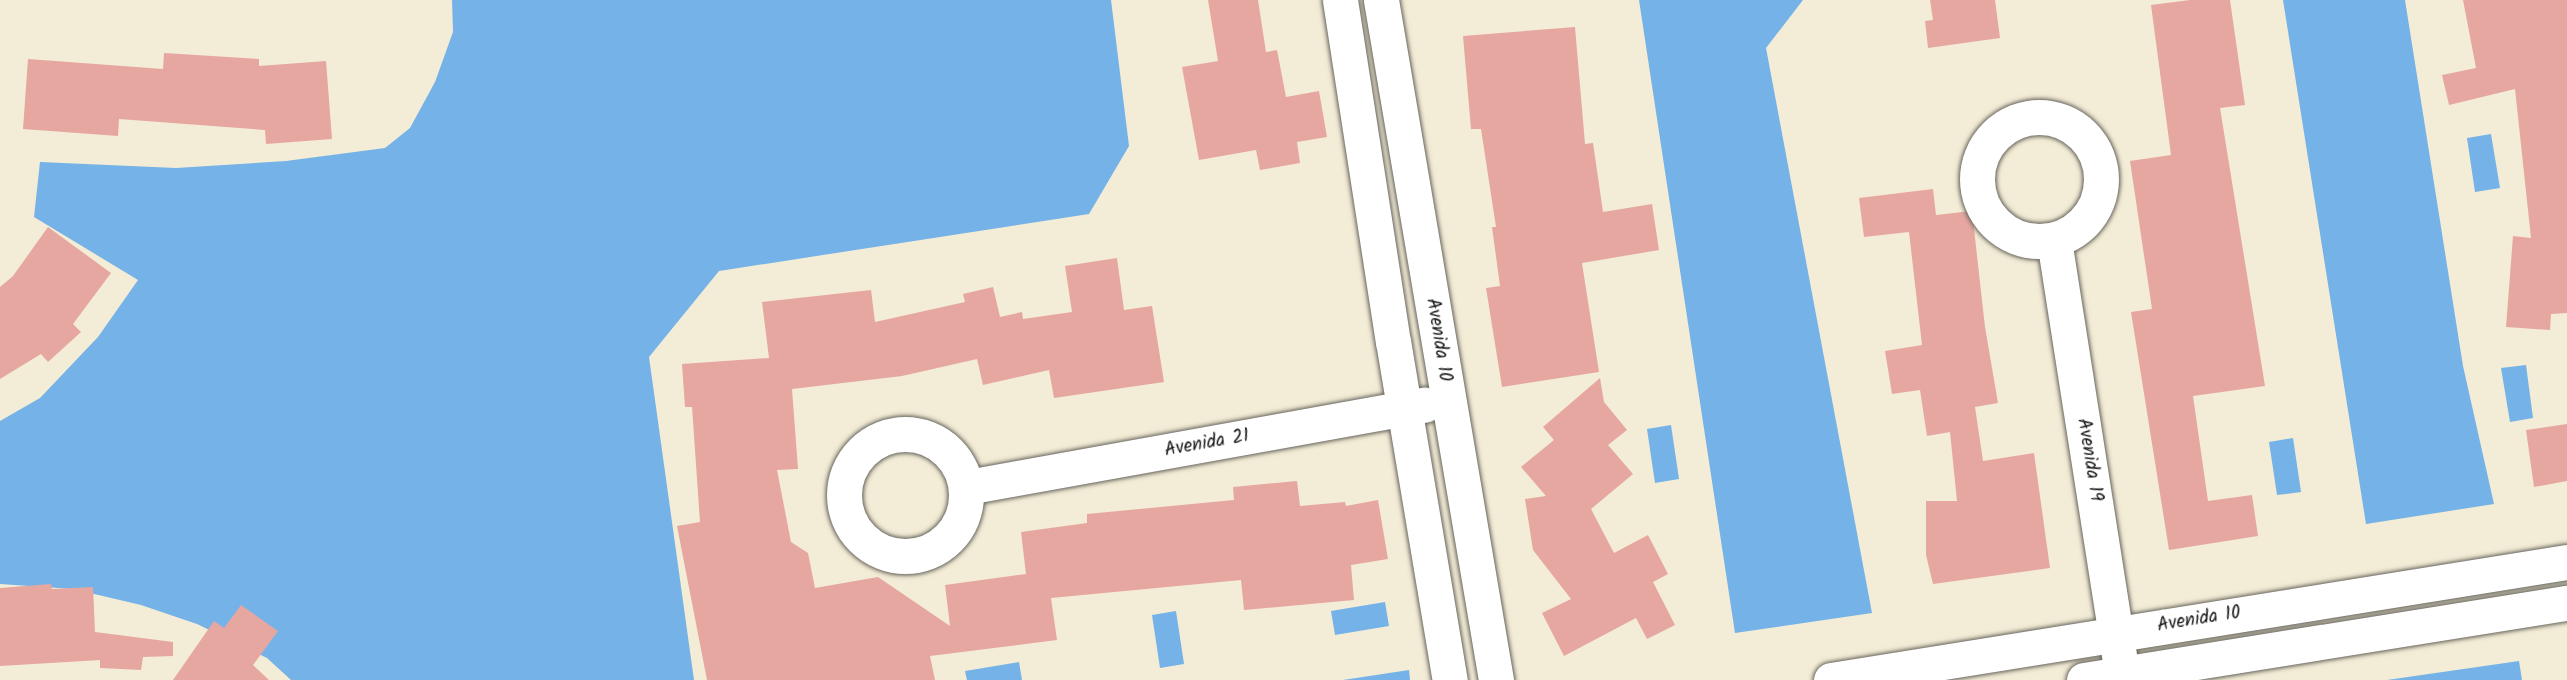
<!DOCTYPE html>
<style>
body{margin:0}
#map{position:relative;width:2567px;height:680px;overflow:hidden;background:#f3ecd6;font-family:Kalam,sans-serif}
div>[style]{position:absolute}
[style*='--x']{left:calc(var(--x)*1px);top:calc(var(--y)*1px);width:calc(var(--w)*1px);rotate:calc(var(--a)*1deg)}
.water>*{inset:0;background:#75b2e7}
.building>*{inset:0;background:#e6a7a1}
.roads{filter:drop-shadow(0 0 2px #67655d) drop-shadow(0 0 2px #67655d)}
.minor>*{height:35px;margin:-17.5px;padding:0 17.5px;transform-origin:17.5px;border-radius:17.5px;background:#fff}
.minor>.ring{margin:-17.5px;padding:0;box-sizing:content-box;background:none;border:35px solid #fff;border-radius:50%}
span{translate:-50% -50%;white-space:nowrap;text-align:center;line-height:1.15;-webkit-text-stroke:7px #fff;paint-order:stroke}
.street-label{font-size:19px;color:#1c1c1c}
</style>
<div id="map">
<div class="water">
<div style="clip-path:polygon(452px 0,1111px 0,1129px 146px,1089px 214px,719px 271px,649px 357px,694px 680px,291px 680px,267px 658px,197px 624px,141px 605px,73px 589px,0 584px,0 421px,40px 398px,98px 337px,138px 280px,34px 217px,40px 162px,176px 168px,286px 161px,385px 148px,410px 128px,435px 82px,453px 32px)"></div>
<div style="clip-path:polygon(1639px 0,1803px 0,1766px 48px,1872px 613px,1735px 633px)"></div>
<div style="clip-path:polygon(2283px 0,2405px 0,2463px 366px,2494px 504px,2366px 524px)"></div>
<div style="clip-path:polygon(2491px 134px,2500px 188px,2475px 192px,2467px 138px)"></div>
<div style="clip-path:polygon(2526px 365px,2533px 418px,2510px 422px,2501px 368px)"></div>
<div style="clip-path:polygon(1671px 425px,1679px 479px,1655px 483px,1647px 429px)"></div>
<div style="clip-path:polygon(2293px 438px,2301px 492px,2277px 495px,2269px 442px)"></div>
<div style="clip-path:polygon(1385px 602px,1389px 626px,1335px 635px,1331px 611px)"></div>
<div style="clip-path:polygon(1176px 611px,1184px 664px,1160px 668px,1152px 615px)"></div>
<div style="clip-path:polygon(2519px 661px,2522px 680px,2387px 680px)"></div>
<div style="clip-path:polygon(1019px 662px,1022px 680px,967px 680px,965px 671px)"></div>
<div style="clip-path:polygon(1409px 670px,1410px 680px,1343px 680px)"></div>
</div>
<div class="building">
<div style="clip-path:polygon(1208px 0,1258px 0,1266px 52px,1277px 50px,1286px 97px,1319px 91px,1327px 137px,1297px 142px,1300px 163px,1260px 170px,1256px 150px,1199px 160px,1182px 67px,1218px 61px)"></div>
<div style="clip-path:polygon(1930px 0,1995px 0,2000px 38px,1928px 48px,1925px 21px,1933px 20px)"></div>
<div style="clip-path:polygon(2190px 0,2230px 0,2245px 105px,2220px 108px,2265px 386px,2193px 396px,2208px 501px,2252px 495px,2258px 536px,2169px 550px,2131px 312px,2152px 309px,2130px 161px,2171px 155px,2151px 5px)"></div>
<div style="clip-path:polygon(2463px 0,2567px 0,2567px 313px,2551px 314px,2550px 330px,2506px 327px,2513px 236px,2531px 238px,2515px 89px,2449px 105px,2442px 75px,2476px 68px)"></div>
<div style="clip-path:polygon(1575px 27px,1585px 144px,1593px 143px,1603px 212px,1652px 204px,1659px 250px,1582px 263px,1599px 372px,1502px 387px,1486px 288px,1500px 286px,1492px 227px,1496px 227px,1481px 129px,1471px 129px,1463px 36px)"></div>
<div style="clip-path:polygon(164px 53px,259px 59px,259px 66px,326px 61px,332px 139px,266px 144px,265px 130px,119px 119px,118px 136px,23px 129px,28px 59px,163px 69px)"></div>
<div style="clip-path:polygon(1933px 189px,1936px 215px,1972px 211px,1985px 327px,1998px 403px,1975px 407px,1983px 461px,2034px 453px,2050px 568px,1933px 584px,1926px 555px,1926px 501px,1957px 501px,1950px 432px,1927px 436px,1920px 390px,1892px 394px,1885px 351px,1922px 345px,1909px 232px,1864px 237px,1859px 198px)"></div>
<div style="clip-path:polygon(48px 227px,111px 273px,73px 324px,81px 332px,48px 362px,41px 354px,0 379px,0 287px,13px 276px)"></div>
<div style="clip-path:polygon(1117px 258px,1124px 310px,1152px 306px,1164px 382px,1054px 398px,1049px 370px,983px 385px,977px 359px,902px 376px,792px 389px,798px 469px,777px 470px,791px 542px,808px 553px,815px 588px,878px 577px,950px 626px,945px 585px,1026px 574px,1021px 532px,1087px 523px,1087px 514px,1234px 500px,1233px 487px,1297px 481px,1300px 506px,1345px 502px,1346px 506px,1378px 500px,1388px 559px,1351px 565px,1354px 600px,1244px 610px,1241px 580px,1051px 598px,1057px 640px,930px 656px,935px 680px,707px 680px,677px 526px,700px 522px,692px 407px,685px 407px,682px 364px,769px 358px,762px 302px,871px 290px,875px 322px,965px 302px,963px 294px,993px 287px,1000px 317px,1022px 312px,1023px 319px,1072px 312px,1065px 266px)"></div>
<div style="clip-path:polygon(1600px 378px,1604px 402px,1627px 430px,1608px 445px,1633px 474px,1591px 509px,1614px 553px,1648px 535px,1668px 574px,1653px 582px,1675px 625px,1647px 639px,1636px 618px,1564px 656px,1542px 613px,1571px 599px,1533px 550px,1525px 499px,1546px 496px,1521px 467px,1554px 440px,1543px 427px)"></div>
<div style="clip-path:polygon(2567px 424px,2567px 481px,2534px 487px,2526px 430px)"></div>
<div style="clip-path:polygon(51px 584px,52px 589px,93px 587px,95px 632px,173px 642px,173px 656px,143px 657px,141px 670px,100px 668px,100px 660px,0 666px,0 588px)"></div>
<div style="clip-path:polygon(241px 605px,278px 631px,253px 665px,269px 680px,173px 680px,214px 621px,224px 628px)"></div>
</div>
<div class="roads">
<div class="minor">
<div style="--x:1340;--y:0;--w:345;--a:81.2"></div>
<div style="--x:1393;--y:341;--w:344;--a:80.5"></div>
<div style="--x:1381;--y:0;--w:690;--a:80.4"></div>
<div class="ring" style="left:1977px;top:117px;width:89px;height:89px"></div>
<div style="--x:2054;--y:240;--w:421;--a:81.1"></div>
<div class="ring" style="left:844px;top:434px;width:87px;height:87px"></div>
<div style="--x:967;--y:487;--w:465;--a:-10.2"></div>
<div style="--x:1831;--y:680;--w:745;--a:-9.11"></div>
<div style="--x:2084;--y:680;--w:489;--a:-9.1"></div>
</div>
</div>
<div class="street-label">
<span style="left:1438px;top:340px;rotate:81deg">Avenida 10</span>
<span style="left:1207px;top:444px;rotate:-10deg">Avenida 21</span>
<span style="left:2089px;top:460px;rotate:81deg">Avenida 19</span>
<span style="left:2199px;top:620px;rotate:-9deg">Avenida 10</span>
</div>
</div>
